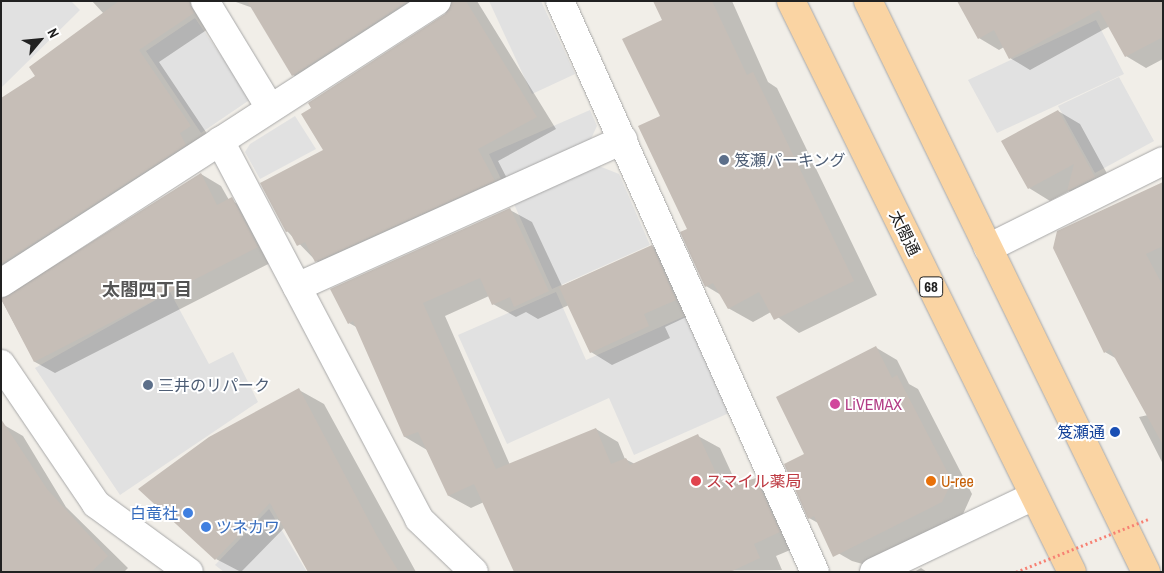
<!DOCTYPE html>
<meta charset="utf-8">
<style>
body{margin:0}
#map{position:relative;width:1164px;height:573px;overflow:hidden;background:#f1eee8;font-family:"Archivo Narrow","Noto Sans JP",sans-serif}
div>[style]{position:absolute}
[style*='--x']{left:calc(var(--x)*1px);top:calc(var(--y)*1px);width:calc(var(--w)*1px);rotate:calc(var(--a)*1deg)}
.parking>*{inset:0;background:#e1e1e1}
.shadow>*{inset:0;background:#0003}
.building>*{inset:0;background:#c6beb7}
.roads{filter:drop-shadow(0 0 1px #a8a8a8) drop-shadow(0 0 1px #a8a8a8)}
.minor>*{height:28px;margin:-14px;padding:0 14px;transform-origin:14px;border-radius:14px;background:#fff}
.major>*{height:28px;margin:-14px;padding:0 14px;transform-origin:14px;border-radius:14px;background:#fad4a3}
.path-bridge>*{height:3px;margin-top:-1.5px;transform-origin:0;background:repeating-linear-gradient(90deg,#f78072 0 2.5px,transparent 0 5px)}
.dots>*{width:14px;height:14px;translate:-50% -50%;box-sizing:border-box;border:2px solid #fff;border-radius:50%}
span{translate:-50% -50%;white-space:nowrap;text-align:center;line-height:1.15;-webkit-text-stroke:4px #fff;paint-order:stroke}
.shield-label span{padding:1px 4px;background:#fff;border:1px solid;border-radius:4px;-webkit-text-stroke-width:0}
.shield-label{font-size:15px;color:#212121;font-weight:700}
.service-label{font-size:16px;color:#4e5e75}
.left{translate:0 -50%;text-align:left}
.street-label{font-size:16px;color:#212121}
.hotel-label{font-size:16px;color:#b23c85}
.transit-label{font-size:16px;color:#164399}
.right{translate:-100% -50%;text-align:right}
.health-label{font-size:16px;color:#be3a42}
.food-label{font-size:16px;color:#c56008}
.shop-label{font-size:16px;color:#366cbe}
.neighbourhood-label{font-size:18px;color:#545454;font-weight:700}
.frame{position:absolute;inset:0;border:2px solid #212121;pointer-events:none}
.north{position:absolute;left:15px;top:15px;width:50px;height:50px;-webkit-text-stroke:4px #fff;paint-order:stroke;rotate:62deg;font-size:14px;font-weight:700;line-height:20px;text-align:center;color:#212121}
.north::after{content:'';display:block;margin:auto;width:18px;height:22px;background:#212121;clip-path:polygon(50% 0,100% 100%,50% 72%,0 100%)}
</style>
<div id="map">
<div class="parking">
<div style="clip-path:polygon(1px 1px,71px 1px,80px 10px,1px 88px)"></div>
<div style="clip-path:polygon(489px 1px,541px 1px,575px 74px,532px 94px)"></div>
<div style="clip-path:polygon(195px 18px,251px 99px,201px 133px,146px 51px)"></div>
<div style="clip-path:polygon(1096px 20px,1124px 74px,997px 133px,968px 80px)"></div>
<div style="clip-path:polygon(1119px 77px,1154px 141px,1095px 173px,1058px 106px)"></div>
<div style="clip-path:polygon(590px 110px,597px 126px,589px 143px,502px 181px,489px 154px)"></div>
<div style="clip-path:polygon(295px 116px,316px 149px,260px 179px,245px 152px,250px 144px)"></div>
<div style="clip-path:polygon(599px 166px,619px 174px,650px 245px,552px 289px,514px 204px)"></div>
<div style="clip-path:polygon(170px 292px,209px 364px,233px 352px,258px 402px,120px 495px,35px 368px)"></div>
<div style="clip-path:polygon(556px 292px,586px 360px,685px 316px,729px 413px,634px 455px,609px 398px,507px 444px,458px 335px)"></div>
<div style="clip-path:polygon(269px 509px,307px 572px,224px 572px,215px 565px)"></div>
</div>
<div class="shadow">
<div style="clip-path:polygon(92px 1px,216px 1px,214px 25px,159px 62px,210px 138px,1px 286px,1px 100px,36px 76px,104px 14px)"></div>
<div style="clip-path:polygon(233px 1px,446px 1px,313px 87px,293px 75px,253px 8px)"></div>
<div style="clip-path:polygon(454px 1px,477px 1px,556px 129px,498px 161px,514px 192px,336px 273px,316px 261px,287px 231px,325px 150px,446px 15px)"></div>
<div style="clip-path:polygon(654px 1px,732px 1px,768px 82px,777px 88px,877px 295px,799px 333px,771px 312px,753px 322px,728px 308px,721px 295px,706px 286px,662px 117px,663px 21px)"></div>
<div style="clip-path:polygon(958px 1px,1163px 1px,1163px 59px,1146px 68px,1126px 56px,1110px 26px,1030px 70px,1010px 58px,1004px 47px,999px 50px,979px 38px)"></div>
<div style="clip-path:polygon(1058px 111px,1080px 124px,1116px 190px,1090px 203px,1069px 191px,1050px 201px,1029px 188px)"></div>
<div style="clip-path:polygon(201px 174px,221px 186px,229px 200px,252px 210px,278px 259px,55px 373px,35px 362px,1px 299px)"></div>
<div style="clip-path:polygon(1163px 192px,1163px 464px,1139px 417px,1148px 415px,1117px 359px,1105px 352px)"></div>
<div style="clip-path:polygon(510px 210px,532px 222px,562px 286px,652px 246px,673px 259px,697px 312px,665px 327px,670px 338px,612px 365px,591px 352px,569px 305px,538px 319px,526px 312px,516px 317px,493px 304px,489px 296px,445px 316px,510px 465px,596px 429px,618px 442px,625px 459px,635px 464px,698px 436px,720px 448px,737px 485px,756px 479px,778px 492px,802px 545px,776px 556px,782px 570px,516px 572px,484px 502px,471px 508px,449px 496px,427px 450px,405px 437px,358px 328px,349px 323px)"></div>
<div style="clip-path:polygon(875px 347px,897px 360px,909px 384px,918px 389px,972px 494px,963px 514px,919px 536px,887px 571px,852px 561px,831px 549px,818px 523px,809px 518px,806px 455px)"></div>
<div style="clip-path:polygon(299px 390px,324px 404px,416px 572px,314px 572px,286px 526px,241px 572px,216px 559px)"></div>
<div style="clip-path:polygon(4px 425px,23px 436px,66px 507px,128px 568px,124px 572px,1px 572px)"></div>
<div style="clip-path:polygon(921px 568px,927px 572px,914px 572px)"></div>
</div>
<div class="building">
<div style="clip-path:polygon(119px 1px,189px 1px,194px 13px,139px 50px,191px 126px,180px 133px,186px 145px,1px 264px,1px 98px,35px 76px,29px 67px)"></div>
<div style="clip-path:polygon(247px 1px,408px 1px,292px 76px)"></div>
<div style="clip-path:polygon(452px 1px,466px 1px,537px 117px,478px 149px,495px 181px,315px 262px,305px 242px,297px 246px,289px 231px,286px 232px,260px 183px,323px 150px,301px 114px,311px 108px,308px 103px,445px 14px)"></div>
<div style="clip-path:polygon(653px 1px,712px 1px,747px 75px,753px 72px,854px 281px,774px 320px,759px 292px,728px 309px,713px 283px,705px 287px,680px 232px,687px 229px,638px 126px,660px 116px,622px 39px,662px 20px)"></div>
<div style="clip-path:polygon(957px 1px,1163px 1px,1163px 37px,1125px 57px,1099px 10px,1009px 59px,994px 30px,978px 39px)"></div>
<div style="clip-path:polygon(1058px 110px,1095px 177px,1067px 191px,1074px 164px,1028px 189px,1001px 141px)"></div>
<div style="clip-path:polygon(201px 173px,217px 205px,232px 197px,258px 247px,34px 362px,1px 299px)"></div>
<div style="clip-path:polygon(1163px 182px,1163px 246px,1146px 254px,1163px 286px,1163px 445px,1110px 349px,1104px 353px,1053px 248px,1057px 231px)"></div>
<div style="clip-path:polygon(510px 208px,549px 291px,514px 307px,510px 297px,492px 305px,480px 278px,423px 303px,496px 469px,596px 428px,611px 464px,626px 458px,630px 465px,698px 434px,723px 488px,756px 478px,780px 532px,754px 544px,760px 558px,730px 572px,514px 572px,474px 484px,448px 496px,418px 432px,404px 437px,353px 321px,348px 324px,330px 289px)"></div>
<div style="clip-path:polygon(652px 245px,676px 300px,644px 314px,649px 326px,590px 353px,559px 287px)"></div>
<div style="clip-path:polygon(876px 346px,892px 378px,897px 375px,952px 481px,942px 502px,833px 557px,814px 516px,808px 519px,784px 464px,804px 454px,776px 397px)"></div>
<div style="clip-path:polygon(299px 388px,377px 536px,399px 572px,308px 572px,270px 503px,215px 560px,138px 489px,209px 437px)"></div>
<div style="clip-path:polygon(1px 419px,47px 489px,108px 556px,91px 572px,1px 572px)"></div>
</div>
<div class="roads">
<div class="minor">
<div style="--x:205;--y:1;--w:125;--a:58.7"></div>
<div style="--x:560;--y:1;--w:625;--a:65.94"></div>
<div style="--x:220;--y:141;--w:427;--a:62.2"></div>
<div style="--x:419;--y:519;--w:76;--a:43.9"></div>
<div style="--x:988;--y:248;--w:195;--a:-26.4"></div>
<div style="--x:1;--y:283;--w:519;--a:-32.89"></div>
<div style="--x:297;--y:287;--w:358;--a:-24.3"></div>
<div style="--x:1;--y:364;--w:169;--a:55.8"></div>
<div style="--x:96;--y:504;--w:115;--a:36.2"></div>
<div style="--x:874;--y:572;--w:177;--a:-25.4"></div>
</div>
<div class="major">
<div style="--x:791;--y:1;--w:636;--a:63.8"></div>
<div style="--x:868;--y:1;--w:635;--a:64.04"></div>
</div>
</div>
<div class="path-bridge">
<div style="--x:1016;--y:572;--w:145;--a:-21.8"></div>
</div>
<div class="dots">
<div style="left:724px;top:160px;background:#5c6f8a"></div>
<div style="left:148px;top:385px;background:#5c6f8a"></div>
<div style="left:835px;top:404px;background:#d1479c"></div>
<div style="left:1115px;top:432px;background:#1a4fb4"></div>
<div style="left:696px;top:481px;background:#e0444e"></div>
<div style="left:931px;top:481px;background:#e8710a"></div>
<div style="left:188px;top:513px;background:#3f7fe0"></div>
<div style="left:206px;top:527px;background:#3f7fe0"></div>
</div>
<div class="shield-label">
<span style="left:931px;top:287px">68</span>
</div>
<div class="service-label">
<span class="left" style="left:734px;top:160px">笈瀬パーキング</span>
<span class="left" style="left:158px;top:385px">三井のリパーク</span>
</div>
<div class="street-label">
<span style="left:905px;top:233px;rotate:64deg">太閤通</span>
</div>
<div class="hotel-label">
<span class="left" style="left:845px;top:404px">LiVEMAX</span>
</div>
<div class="transit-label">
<span class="right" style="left:1105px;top:432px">笈瀬通</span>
</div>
<div class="health-label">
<span class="left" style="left:706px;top:481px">スマイル薬局</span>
</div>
<div class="food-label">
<span class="left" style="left:941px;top:481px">U-ree</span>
</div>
<div class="shop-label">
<span class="right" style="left:178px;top:513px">白竜社</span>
<span class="left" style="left:216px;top:527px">ツネカワ</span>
</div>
<div class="neighbourhood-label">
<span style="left:147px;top:290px">太閤四丁目</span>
</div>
<div class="frame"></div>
<div class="north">N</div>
</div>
